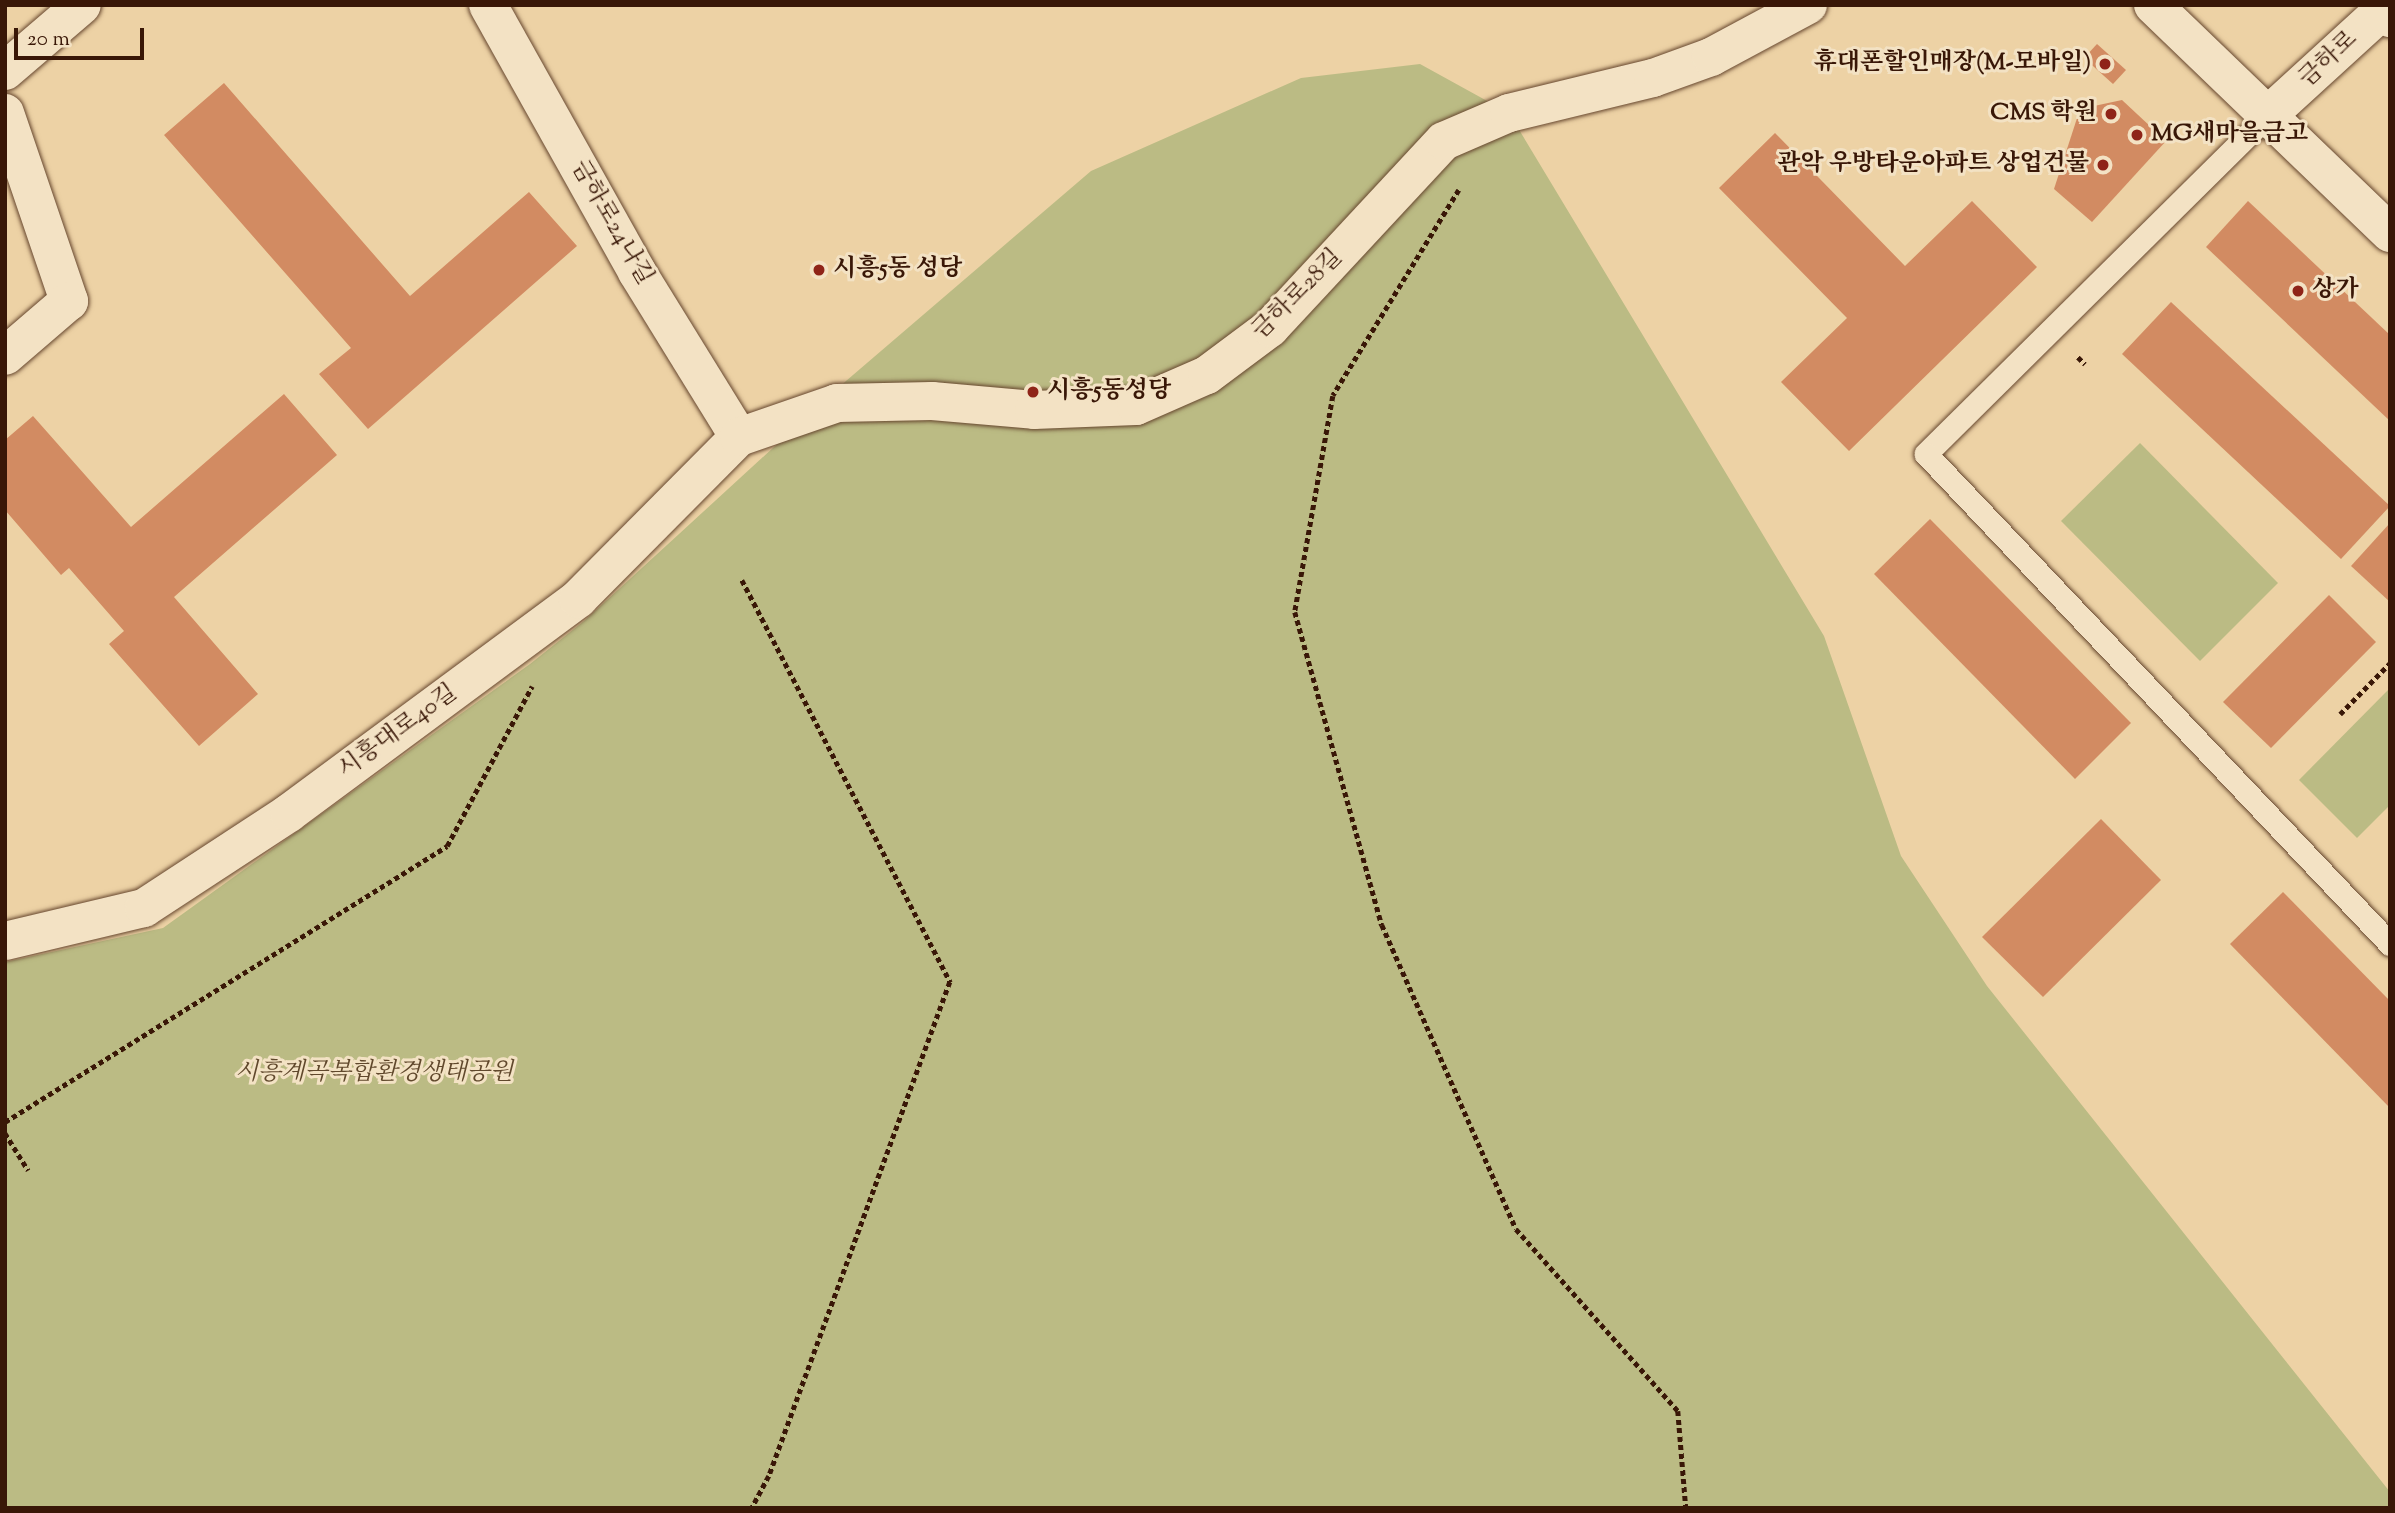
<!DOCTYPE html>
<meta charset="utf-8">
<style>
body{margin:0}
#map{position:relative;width:2395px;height:1513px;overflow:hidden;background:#edd2a5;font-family:"Sorts Mill Goudy","Noto Serif KR",serif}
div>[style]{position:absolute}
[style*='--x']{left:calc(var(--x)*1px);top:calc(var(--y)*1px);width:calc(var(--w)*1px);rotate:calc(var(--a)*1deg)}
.green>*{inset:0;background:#bbbb84}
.building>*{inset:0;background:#d28b62}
.path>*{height:4.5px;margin-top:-2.25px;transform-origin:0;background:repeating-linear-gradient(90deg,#391707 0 5px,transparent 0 8.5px)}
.roads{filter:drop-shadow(0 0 2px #66462e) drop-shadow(0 0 2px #66462e)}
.service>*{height:23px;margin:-11.5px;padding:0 11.5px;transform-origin:11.5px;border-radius:11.5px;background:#f3e2c4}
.minor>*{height:38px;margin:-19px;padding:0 19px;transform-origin:19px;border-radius:19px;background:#f3e2c4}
.tertiary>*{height:38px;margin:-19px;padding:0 19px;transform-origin:19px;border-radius:19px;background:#f3e2c4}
.secondary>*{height:38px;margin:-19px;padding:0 19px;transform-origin:19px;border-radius:19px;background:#f3e2c4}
.dots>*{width:19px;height:19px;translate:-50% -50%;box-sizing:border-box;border:4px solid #f3e2c4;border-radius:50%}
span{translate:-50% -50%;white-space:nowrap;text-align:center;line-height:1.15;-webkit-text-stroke:6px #f3e2c4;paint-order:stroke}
.street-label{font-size:24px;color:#391707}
.poi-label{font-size:24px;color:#391707;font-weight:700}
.right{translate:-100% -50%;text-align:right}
.left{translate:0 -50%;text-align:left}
.park-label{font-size:24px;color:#60482c;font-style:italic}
.frame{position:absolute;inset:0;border:7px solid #391707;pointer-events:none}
.scale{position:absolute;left:14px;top:28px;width:130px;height:32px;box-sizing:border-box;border:4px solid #391707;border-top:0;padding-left:9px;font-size:21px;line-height:24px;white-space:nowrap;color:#391707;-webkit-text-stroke:5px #f3e2c4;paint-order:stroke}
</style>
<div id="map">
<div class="green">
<div style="clip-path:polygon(1420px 64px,1509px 113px,1824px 636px,1901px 856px,1987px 986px,2390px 1492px,2390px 1508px,5px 1508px,5px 962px,163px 928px,530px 664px,584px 621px,846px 381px,1091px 171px,1301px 78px)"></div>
<div style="clip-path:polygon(2140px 443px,2278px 583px,2200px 661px,2061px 521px)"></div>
<div style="clip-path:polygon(2390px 688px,2390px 805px,2357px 838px,2299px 780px)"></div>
</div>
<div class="building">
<div style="clip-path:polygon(2097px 44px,2126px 70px,2113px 84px,2084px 58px)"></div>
<div style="clip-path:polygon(224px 83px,410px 296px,529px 192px,577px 246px,368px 429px,319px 374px,351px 348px,164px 135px)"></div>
<div style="clip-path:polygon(2122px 100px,2166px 141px,2092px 222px,2054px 189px,2080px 109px)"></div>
<div style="clip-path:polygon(1775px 133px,1905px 266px,1972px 201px,2037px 267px,1849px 451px,1781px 382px,1847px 318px,1719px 188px)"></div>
<div style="clip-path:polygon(2248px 201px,2390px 335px,2390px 421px,2206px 247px)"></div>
<div style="clip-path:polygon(2171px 302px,2390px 506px,2341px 559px,2122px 354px)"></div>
<div style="clip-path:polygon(284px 394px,337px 455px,174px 597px,258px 694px,199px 746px,109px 644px,124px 631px,69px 568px,61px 575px,5px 510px,5px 440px,33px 416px,131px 527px)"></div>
<div style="clip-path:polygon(1930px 519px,2131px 723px,2075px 779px,1874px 574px)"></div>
<div style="clip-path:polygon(2390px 523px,2390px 602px,2351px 566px)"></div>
<div style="clip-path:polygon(2329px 595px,2376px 642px,2271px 748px,2223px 702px)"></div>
<div style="clip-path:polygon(2101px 819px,2161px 880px,2043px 997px,1982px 937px)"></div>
<div style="clip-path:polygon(2283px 892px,2390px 1001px,2390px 1108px,2230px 944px)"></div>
</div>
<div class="path">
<div style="--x:1459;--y:190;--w:241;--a:121.5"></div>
<div style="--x:1333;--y:396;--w:219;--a:100"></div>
<div style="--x:1295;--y:612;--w:325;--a:74.5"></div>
<div style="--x:1382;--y:925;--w:332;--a:66.2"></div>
<div style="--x:1516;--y:1229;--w:244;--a:48.3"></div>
<div style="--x:1678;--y:1411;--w:97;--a:85.3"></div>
<div style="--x:2078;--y:357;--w:10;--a:45"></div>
<div style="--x:742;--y:580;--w:453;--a:62.6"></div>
<div style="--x:950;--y:982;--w:526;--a:110.12"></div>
<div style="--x:769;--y:1476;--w:36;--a:118"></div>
<div style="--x:2340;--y:714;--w:71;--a:-45.6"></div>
<div style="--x:5;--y:1122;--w:521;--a:-31.98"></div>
<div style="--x:447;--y:846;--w:181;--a:-62"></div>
<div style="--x:5;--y:1133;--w:44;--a:58.1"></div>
</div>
<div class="roads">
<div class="service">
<div style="--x:2267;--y:116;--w:480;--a:135.3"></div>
<div style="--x:1926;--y:454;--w:675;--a:46.56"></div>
</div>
<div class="minor">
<div style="--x:488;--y:5;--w:306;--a:60.8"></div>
<div style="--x:637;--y:272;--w:194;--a:58.3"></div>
<div style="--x:5;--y:71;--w:101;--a:-40.6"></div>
<div style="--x:5;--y:113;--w:199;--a:71.2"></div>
<div style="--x:69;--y:301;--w:84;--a:139.3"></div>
<div style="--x:2267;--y:116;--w:156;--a:-42.4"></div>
<div style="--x:2382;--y:11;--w:11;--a:41"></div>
</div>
<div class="tertiary">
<div style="--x:5;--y:941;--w:143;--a:-13.4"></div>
<div style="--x:144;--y:908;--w:173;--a:-33.2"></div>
<div style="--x:289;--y:813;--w:360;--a:-36.5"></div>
<div style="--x:578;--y:599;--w:228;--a:-45.2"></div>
<div style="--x:739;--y:437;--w:104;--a:-19.1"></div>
<div style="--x:837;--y:403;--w:95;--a:-1.2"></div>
<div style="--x:932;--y:401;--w:102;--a:5"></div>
<div style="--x:1034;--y:410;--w:102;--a:-2.2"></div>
<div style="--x:1136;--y:406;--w:77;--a:-23.6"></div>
<div style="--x:1207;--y:375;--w:79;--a:-36.7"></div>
<div style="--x:1270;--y:328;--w:255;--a:-47.1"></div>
<div style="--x:1444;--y:141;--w:71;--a:-23.3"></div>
<div style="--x:1509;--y:113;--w:148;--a:-13.7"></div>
<div style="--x:1653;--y:78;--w:62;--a:-19.9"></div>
<div style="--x:1711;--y:57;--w:110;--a:-28.2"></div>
</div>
<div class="secondary">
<div style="--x:2153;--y:5;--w:329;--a:43.9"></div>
</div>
</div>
<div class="dots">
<div style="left:2105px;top:64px;background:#8f2418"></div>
<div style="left:2111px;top:114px;background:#8f2418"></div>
<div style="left:2137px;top:135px;background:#8f2418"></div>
<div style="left:2103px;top:165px;background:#8f2418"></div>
<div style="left:819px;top:270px;background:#8f2418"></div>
<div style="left:2298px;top:291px;background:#8f2418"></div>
<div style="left:1033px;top:392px;background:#8f2418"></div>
</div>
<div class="street-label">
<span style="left:2329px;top:60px;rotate:-43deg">금하로</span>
<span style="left:611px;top:223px;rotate:60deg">금하로24나길</span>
<span style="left:1298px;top:295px;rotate:-45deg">금하로28길</span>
<span style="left:398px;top:732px;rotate:-36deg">시흥대로40길</span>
</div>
<div class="poi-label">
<span class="right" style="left:2091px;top:64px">휴대폰할인매장(M-모바일)</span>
<span class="right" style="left:2097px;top:114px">CMS 학원</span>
<span class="left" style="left:2151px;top:135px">MG새마을금고</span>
<span class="right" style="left:2089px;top:165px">관악 우방타운아파트 상업건물</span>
<span class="left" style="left:833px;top:270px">시흥5동 성당</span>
<span class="left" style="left:2312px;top:291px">상가</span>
<span class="left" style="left:1047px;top:392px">시흥5동성당</span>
</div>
<div class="park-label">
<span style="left:374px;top:1074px">시흥계곡복합환경생태공원</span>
</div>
<div class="frame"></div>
<div class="scale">20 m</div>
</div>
